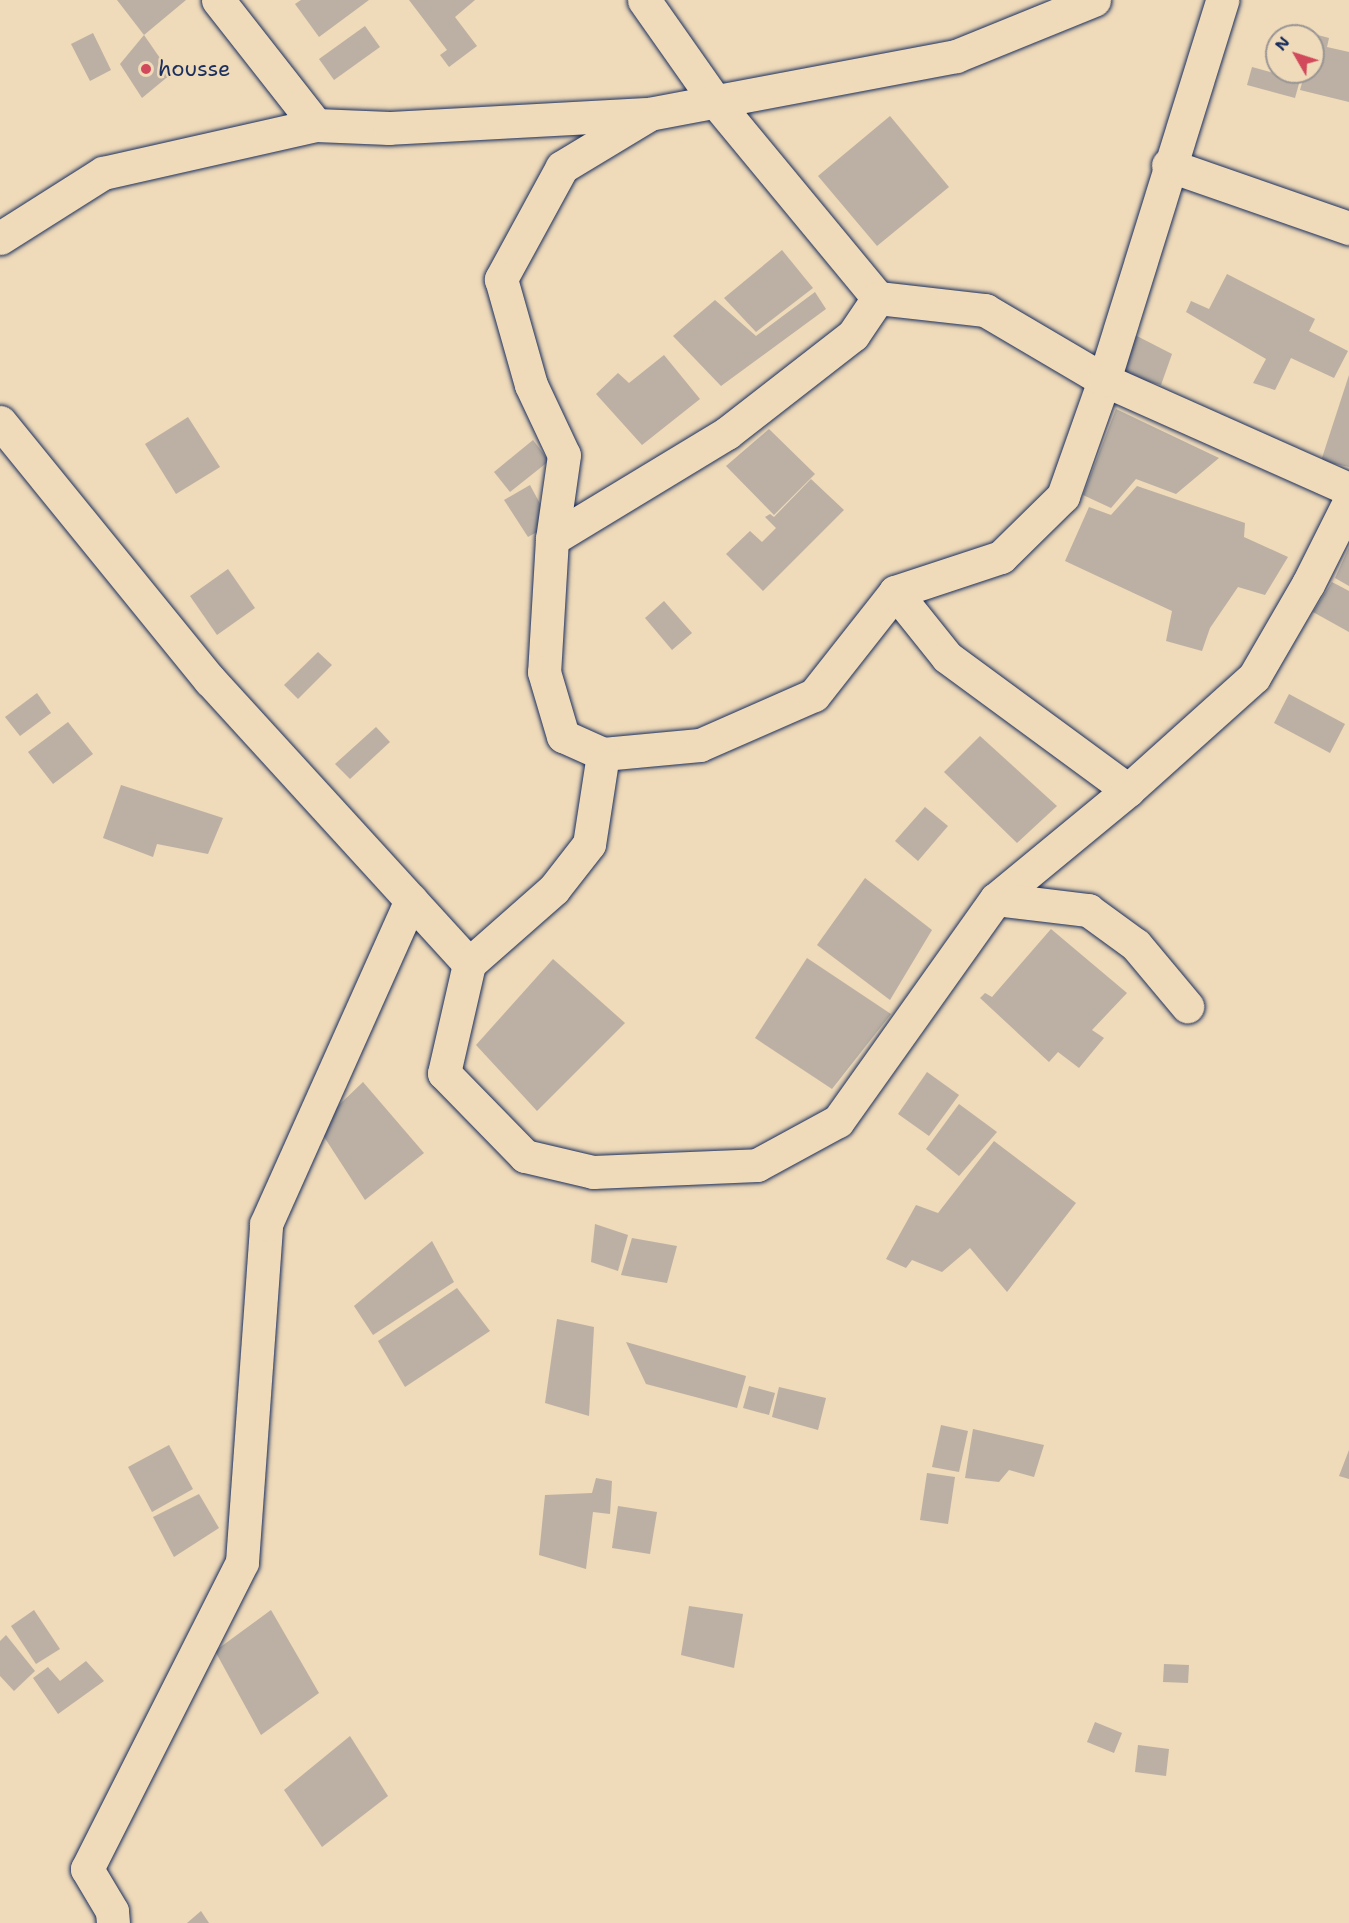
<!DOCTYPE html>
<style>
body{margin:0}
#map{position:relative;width:1349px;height:1923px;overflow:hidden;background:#efdab9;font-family:"Shantell Sans",sans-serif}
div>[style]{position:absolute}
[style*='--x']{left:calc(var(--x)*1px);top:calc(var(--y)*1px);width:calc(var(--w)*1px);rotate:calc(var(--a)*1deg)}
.building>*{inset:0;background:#bbb0a3}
.roads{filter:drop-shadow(0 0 2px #1b2f5e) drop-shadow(0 0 2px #1b2f5e)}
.minor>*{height:33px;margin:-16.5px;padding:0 16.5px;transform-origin:16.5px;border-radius:16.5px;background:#efdab9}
.dots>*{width:16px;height:16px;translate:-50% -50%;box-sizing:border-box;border:3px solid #efdab9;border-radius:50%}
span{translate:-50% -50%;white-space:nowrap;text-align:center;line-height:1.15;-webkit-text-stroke:5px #efdab9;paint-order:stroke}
.poi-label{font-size:22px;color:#1b2f5e}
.left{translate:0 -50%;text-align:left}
.north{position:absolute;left:1265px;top:24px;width:60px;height:60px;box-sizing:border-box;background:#efdab9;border:2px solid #9a9695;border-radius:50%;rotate:309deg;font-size:16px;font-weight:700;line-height:24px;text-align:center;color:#1b2f5e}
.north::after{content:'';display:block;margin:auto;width:21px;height:27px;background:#d1495b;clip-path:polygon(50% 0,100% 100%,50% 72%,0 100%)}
</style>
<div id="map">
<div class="building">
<div style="clip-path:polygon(117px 0,186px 0,144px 35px)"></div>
<div style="clip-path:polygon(301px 0,369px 0,319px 37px,295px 4px)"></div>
<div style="clip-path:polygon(409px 0,475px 0,455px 17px,477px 46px,449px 67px,440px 55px,447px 50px)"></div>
<div style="clip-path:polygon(365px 26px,380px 47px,334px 80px,319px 59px)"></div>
<div style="clip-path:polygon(93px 33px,111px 70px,90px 81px,71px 44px)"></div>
<div style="clip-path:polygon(1314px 34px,1329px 38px,1327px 47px,1349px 52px,1349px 102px,1300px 90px,1305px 72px,1313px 72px)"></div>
<div style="clip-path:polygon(144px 35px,171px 74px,142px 98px,120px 64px)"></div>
<div style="clip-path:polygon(1252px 67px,1300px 80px,1295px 98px,1247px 85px)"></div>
<div style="clip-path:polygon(890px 116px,949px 187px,877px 246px,818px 176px)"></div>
<div style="clip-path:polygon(782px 250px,813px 288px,756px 332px,724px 298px)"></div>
<div style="clip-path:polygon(1227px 274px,1315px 319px,1309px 331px,1348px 351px,1334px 378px,1291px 358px,1275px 390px,1253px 383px,1266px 359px,1186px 312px,1191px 301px,1209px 309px)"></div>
<div style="clip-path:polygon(815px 292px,826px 309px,721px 386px,673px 336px,715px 300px,756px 336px)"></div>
<div style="clip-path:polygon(1133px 334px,1172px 354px,1161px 385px,1118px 374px)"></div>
<div style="clip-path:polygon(664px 355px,700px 399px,642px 445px,596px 394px,618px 373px,629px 383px)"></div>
<div style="clip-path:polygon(1349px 375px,1349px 467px,1321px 461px)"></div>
<div style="clip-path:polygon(1116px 409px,1219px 458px,1176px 494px,1136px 479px,1111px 508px,1083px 495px)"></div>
<div style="clip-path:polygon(188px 417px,220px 467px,176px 494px,145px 444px)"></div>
<div style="clip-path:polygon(769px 429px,815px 474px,774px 515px,726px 466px)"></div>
<div style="clip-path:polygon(533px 440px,549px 461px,510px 492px,494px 472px)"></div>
<div style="clip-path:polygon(811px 479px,844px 510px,763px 591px,726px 554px,750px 531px,762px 542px,776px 528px,765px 517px,770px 514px,774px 517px)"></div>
<div style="clip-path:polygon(530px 485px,551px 524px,528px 537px,504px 500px)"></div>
<div style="clip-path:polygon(1137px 486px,1245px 523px,1244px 537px,1288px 557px,1265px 595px,1238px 587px,1210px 628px,1202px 651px,1166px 641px,1172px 611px,1065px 561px,1089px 507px,1111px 515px)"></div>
<div style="clip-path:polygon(1349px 547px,1349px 586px,1335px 578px)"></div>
<div style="clip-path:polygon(228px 569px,255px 608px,217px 635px,190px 596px)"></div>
<div style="clip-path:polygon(1332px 582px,1349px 591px,1349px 632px,1313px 612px)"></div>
<div style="clip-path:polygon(664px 601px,692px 633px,672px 650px,645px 618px)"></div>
<div style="clip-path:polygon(318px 652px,332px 665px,298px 699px,284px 685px)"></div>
<div style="clip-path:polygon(37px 693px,51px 713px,20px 736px,5px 717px)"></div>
<div style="clip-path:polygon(1289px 694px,1345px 724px,1330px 753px,1274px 723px)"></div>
<div style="clip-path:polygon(68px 722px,93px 754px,53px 784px,28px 752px)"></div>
<div style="clip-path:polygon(376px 727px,390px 742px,350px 779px,335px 764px)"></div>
<div style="clip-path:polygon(980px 736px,1057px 806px,1017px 843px,944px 772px)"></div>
<div style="clip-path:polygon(121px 785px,223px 818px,208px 854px,157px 844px,153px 857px,103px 838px)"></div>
<div style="clip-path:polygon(925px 807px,948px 826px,918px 861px,895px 841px)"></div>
<div style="clip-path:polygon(865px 878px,932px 930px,890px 1000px,817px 945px)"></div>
<div style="clip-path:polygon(1051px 929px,1127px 993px,1092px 1030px,1104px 1038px,1079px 1068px,1058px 1052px,1049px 1062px,980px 998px,985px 993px,992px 997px)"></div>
<div style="clip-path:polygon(807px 958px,891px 1014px,832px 1089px,755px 1038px)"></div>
<div style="clip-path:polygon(553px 959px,625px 1023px,537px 1111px,476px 1045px)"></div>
<div style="clip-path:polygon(927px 1072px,959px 1095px,929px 1136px,898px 1114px)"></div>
<div style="clip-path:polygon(363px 1082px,424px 1153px,365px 1200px,317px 1126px)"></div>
<div style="clip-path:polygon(959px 1104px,997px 1132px,959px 1176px,926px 1149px)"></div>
<div style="clip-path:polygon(994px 1141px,1076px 1203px,1007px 1292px,970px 1248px,942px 1272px,912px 1260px,906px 1268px,886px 1259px,916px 1205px,938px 1213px)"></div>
<div style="clip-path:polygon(595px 1224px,628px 1235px,618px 1271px,591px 1262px)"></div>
<div style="clip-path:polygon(632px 1238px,677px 1246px,667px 1283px,621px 1275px)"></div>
<div style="clip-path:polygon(432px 1241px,454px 1282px,373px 1335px,354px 1306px)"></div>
<div style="clip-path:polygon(457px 1288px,490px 1331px,405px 1387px,378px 1341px)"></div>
<div style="clip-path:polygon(557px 1319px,594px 1327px,589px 1416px,545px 1403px)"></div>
<div style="clip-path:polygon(626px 1342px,746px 1376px,737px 1408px,646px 1384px)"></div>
<div style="clip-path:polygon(749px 1386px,775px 1393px,769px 1415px,743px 1408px)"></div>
<div style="clip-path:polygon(779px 1387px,826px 1398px,818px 1430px,772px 1417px)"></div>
<div style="clip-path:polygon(941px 1425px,968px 1431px,959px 1472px,932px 1467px)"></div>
<div style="clip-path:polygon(973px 1429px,1044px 1445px,1034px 1477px,1009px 1470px,999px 1482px,965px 1478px)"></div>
<div style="clip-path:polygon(169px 1445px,193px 1489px,152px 1512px,128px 1467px)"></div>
<div style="clip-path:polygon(1349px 1450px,1349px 1479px,1339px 1476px)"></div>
<div style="clip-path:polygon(927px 1473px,955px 1477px,948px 1524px,920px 1520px)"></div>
<div style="clip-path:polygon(596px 1478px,612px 1481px,610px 1514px,593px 1512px,586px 1569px,539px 1555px,545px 1495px,592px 1493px)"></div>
<div style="clip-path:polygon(199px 1494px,219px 1528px,174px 1557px,153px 1517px)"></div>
<div style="clip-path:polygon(618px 1506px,657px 1512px,650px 1554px,612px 1548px)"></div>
<div style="clip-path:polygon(689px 1606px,743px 1614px,734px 1668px,681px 1655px)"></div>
<div style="clip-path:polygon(34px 1610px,60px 1649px,36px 1664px,11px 1626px)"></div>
<div style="clip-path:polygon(271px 1610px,319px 1693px,261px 1735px,215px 1651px)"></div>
<div style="clip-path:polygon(6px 1635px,35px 1671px,14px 1691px,0 1676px,0 1641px)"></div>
<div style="clip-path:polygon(86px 1661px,104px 1681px,58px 1714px,33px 1678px,48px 1667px,60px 1681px)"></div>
<div style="clip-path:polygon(1164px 1664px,1189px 1665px,1188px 1683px,1163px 1682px)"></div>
<div style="clip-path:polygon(1095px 1722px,1122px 1733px,1114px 1753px,1087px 1742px)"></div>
<div style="clip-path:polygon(350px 1736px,388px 1796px,322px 1847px,284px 1790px)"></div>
<div style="clip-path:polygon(1138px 1745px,1169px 1749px,1166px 1776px,1135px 1772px)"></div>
<div style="clip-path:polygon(201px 1911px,209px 1923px,187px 1923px)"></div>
</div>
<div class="roads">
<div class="minor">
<div style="--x:218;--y:0;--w:159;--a:51.9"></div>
<div style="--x:316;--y:125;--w:73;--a:2.4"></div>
<div style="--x:389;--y:128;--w:255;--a:-3.1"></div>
<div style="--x:644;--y:0;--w:123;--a:54.9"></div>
<div style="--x:715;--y:101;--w:256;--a:50.4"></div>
<div style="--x:878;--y:298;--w:108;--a:6.4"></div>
<div style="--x:985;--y:310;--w:138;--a:30.5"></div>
<div style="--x:1104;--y:380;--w:268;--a:24"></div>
<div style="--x:1094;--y:0;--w:149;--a:157.9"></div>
<div style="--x:956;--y:56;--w:311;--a:169.3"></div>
<div style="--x:650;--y:114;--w:103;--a:148.9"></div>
<div style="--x:562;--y:167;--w:128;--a:118.6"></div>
<div style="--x:501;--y:279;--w:110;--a:74.2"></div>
<div style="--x:531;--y:385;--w:77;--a:64.8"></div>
<div style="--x:564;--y:455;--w:85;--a:98.1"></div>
<div style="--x:552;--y:539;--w:133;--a:93.4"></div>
<div style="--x:544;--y:672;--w:67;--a:73.5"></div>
<div style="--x:563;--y:736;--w:44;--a:24.2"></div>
<div style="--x:603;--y:754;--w:97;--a:-5.3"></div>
<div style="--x:700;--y:745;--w:124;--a:-23.7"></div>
<div style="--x:814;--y:695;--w:131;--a:-51.8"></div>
<div style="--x:895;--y:592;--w:112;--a:-18.3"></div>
<div style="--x:1001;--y:557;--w:87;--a:-44.5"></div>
<div style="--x:1063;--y:496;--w:123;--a:-70.5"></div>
<div style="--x:1104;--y:380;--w:398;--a:-72.7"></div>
<div style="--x:1168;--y:165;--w:192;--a:19.2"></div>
<div style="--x:0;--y:238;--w:122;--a:-32.3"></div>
<div style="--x:103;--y:173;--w:218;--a:-12.7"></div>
<div style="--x:0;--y:422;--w:333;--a:50.9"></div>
<div style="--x:210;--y:680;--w:384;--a:47.6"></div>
<div style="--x:552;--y:539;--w:205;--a:-31.2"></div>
<div style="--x:727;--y:433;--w:160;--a:-37.9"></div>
<div style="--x:853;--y:335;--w:45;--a:-56"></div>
<div style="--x:895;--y:592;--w:83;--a:51.3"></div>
<div style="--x:947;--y:657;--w:225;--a:36.3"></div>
<div style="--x:603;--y:754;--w:91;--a:98.8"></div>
<div style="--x:589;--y:844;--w:57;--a:127.9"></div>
<div style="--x:554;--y:889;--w:113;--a:138.6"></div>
<div style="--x:469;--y:964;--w:112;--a:102.9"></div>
<div style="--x:444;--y:1073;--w:116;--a:45.7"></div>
<div style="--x:525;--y:1156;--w:70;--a:13.2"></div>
<div style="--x:593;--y:1172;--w:164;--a:-2.4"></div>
<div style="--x:757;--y:1165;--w:92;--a:-28.5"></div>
<div style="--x:838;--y:1121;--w:272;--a:-54.6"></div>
<div style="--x:996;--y:899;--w:171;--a:-39.5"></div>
<div style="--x:1128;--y:790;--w:169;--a:-41.9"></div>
<div style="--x:1254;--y:677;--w:108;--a:-59.9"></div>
<div style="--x:1308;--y:584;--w:92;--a:-63.4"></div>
<div style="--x:996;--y:899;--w:93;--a:6.8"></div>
<div style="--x:1088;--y:910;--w:59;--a:36.1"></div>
<div style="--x:1136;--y:945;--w:80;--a:50.1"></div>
<div style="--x:113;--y:1923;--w:12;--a:-95"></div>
<div style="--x:112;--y:1911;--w:49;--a:-120.8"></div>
<div style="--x:87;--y:1869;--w:344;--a:-63.2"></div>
<div style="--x:242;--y:1562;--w:339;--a:-85.9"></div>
<div style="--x:266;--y:1224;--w:355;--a:-65.9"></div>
</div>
</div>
<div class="dots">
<div style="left:146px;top:69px;background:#d1495b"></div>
</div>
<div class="poi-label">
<span class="left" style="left:158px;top:69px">housse</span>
</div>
<div class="north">N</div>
</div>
